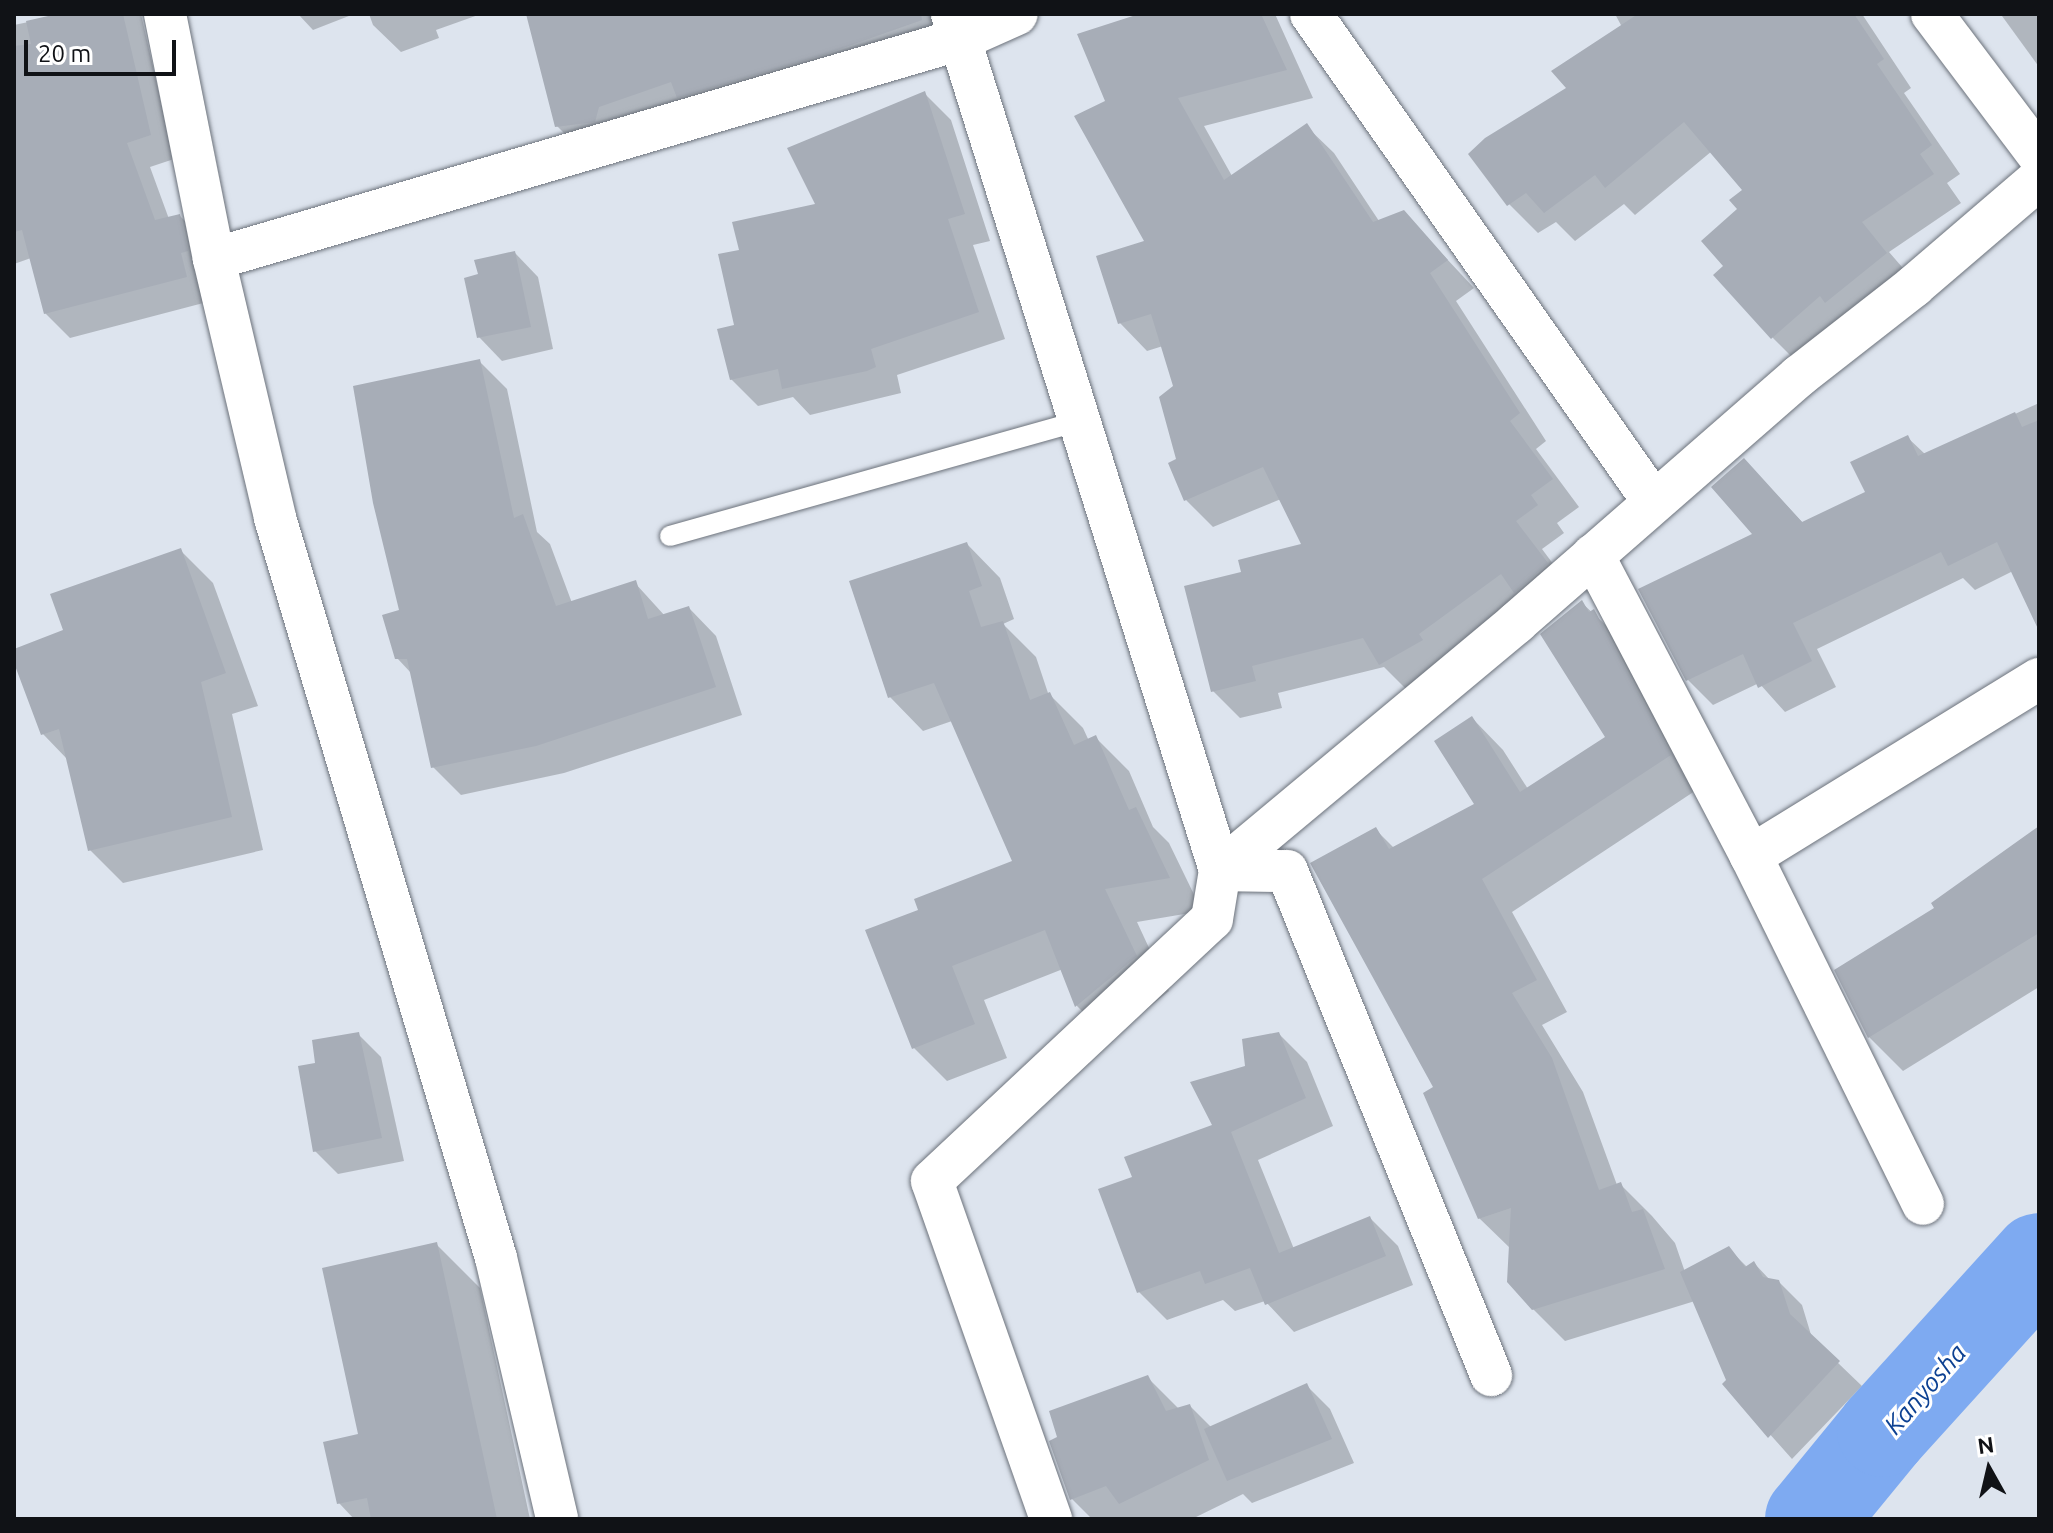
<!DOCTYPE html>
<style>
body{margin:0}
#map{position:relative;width:2053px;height:1533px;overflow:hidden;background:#dde4ee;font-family:Ubuntu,sans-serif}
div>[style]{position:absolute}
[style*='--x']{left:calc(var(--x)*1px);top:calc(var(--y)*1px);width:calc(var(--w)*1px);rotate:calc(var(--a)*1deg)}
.shadow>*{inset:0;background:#0003}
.river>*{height:92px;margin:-46px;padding:0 46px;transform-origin:46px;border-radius:46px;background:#7eaaf1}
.building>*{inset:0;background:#a7adb7}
.roads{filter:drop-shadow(0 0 2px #6c727b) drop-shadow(0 0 2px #6c727b)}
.service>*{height:20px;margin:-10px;padding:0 10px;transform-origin:10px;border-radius:10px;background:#fff}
.minor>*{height:42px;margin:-21px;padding:0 21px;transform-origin:21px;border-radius:21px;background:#fff}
span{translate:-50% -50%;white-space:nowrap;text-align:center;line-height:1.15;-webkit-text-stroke:6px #fff;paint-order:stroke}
.water-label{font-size:26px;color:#0d4192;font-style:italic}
.frame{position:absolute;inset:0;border:16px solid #101216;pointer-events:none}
.north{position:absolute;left:1949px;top:1429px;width:80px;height:80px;-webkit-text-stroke:6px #fff;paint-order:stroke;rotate:352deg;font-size:22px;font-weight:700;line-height:32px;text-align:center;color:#101216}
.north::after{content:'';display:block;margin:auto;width:28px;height:36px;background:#101216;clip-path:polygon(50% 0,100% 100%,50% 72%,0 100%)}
.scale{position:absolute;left:24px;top:40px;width:152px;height:36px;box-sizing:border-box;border:4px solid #101216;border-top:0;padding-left:10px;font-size:24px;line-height:28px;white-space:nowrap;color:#101216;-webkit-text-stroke:6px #fff;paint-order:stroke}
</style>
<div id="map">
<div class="shadow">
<div style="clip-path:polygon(67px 14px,141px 14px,174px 159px,150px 167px,169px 219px,180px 216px,204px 240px,211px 301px,70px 338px,45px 313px,31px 258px,14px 264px,14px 25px)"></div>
<div style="clip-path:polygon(298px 14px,354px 14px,313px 30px)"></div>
<div style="clip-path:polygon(369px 14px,481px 14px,436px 30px,439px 38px,401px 52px,373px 25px)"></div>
<div style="clip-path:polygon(528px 14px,1057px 14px,1036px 16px,585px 154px,557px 126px)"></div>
<div style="clip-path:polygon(1166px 14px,1275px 14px,1313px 98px,1204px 126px,1232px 176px,1306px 126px,1334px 153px,1379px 221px,1403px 212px,1474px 288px,1456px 301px,1546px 441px,1536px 449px,1579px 507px,1557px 523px,1564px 533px,1542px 549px,1574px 592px,1408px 691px,1384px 667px,1278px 693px,1282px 708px,1240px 718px,1213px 691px,1244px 573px,1304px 545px,1281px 499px,1213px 527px,1186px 500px,1179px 460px,1175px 387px,1163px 346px,1147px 351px,1120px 323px,1147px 242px,1107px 102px)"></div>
<div style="clip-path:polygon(1615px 14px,1862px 14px,1911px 88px,1904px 93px,1960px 174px,1947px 183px,1961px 203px,1889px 252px,1915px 282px,1801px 366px,1773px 338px,1726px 266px,1745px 190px,1712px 151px,1635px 215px,1624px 204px,1575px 241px,1556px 222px,1538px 233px,1509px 204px,1569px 89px,1622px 27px)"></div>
<div style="clip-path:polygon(2004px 14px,2039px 14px,2039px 67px,2002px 16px)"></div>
<div style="clip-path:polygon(925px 94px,951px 120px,990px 241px,973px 245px,1005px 339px,897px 375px,901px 393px,810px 415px,793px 397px,758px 406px,731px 379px,741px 251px,818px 205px)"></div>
<div style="clip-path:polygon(515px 253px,538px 277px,553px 349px,502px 361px,479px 337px,481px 276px)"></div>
<div style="clip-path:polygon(479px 361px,507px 389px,537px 532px,550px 544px,572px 603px,635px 583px,665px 616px,689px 608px,716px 636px,742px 715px,564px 773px,461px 795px,433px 767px,412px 674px,397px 658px,402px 611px)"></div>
<div style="clip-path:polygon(2039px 403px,2039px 615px,2013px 571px,1975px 590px,1963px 578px,1817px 649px,1836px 687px,1785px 712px,1759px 683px,1713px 705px,1688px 680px,1756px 534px,1744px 460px,1804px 524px,1867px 493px,1907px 437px,1926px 455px)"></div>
<div style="clip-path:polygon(967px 544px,1000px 578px,1014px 619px,1003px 624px,1036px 657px,1048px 693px,1083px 728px,1089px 741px,1096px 738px,1129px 771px,1153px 827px,1169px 843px,1202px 911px,1137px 922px,1169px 991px,1110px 1039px,1077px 1006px,1063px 969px,984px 1000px,1007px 1058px,947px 1081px,913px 1047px,920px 911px,1014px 862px,952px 721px,923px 731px,890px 697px)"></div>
<div style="clip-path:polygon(180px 550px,213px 583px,258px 706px,232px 714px,263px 850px,123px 883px,90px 850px,68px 760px,43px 734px,14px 651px,66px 632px)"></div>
<div style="clip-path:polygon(1582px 603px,1626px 644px,1701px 787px,1512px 912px,1567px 1012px,1542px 1025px,1583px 1092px,1617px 1185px,1620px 1184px,1652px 1216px,1675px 1243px,1685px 1272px,1729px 1249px,1748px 1268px,1754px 1263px,1770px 1280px,1778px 1281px,1802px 1305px,1812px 1338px,1862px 1386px,1792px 1459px,1725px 1384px,1729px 1381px,1695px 1301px,1565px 1341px,1533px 1309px,1511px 1249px,1479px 1218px,1435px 1088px,1376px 830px,1395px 849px,1477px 805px,1472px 718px,1503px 750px,1528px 789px,1608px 738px)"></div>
<div style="clip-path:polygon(2039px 829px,2039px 987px,1903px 1071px,1869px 1037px,1937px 909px)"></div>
<div style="clip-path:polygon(358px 1034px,381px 1057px,404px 1161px,338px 1174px,315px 1151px,317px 1065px)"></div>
<div style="clip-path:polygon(1279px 1034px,1307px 1062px,1333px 1126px,1258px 1160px,1294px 1249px,1370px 1218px,1398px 1246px,1413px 1285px,1294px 1332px,1265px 1301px,1235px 1311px,1223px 1300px,1167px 1320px,1139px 1292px,1134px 1178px,1215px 1126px,1247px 1067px)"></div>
<div style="clip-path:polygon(436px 1244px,480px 1288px,530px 1519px,354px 1519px,339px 1503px,360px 1436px)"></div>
<div style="clip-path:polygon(1147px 1377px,1179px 1409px,1190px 1406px,1212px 1428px,1307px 1386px,1330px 1409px,1354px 1463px,1252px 1503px,1243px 1494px,1192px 1519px,1092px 1519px,1071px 1498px)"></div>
</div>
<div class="river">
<div style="--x:1811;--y:1519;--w:114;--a:-50.7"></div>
<div style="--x:1883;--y:1431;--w:232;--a:-47.8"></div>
</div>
<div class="building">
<div style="clip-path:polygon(57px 14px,123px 14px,151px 135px,127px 143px,155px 220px,180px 214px,188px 251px,181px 253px,187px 277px,44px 314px,22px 230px,14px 232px,14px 46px,31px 44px,26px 21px)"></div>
<div style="clip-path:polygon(526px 14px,921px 14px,922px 20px,826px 54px,677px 98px,671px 82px,599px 107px,595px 122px,555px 127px)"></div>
<div style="clip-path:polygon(1139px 14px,1261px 14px,1287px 70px,1178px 98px,1224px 180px,1307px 123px,1373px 222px,1404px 210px,1448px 260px,1430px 273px,1520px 413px,1510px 421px,1553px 479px,1531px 495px,1538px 505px,1516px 521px,1548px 563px,1514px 593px,1501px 574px,1419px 634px,1423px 640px,1379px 665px,1363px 638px,1252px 666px,1256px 681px,1211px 692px,1184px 586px,1241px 572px,1238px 560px,1301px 544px,1263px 467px,1184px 501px,1168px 463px,1176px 459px,1159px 397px,1173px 386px,1151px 314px,1118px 324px,1096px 256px,1144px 241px,1074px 116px,1105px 101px,1077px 34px)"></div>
<div style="clip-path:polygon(1638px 14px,1854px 14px,1884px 59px,1877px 64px,1932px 145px,1920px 154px,1934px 174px,1862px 222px,1887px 253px,1825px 303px,1820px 296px,1771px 339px,1713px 275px,1723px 266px,1701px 241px,1737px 209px,1729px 200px,1742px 190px,1684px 122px,1605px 188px,1595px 175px,1544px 213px,1526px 193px,1507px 206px,1468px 154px,1485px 138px,1566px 88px,1551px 71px)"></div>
<div style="clip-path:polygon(925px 91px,965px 214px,948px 219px,979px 312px,871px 349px,876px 367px,867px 371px,782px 389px,778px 369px,730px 380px,717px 329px,734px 325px,718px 254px,739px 250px,732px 222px,815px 204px,787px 148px)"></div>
<div style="clip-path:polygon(515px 251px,531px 327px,477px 338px,464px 278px,478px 274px,474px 260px)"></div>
<div style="clip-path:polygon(480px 359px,514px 518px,523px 514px,556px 606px,636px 580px,648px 619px,689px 606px,716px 687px,536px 746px,431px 768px,407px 659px,395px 659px,382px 615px,399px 610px,373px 503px,353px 386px)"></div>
<div style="clip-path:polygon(2015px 412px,2022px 427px,2039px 420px,2039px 631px,1997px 542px,1948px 566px,1941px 552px,1793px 623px,1812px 661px,1758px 688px,1743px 654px,1686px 681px,1638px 589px,1752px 534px,1711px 487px,1744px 458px,1802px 522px,1865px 492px,1850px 462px,1908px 435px,1918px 456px)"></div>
<div style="clip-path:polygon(967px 542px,982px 586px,969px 591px,981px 627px,1003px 621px,1030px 700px,1050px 692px,1074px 745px,1096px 735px,1129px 810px,1136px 807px,1170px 878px,1105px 889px,1137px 956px,1075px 1007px,1045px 930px,952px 966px,975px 1024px,912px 1049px,865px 930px,918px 910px,914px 899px,1012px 861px,934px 683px,888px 698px,849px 581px)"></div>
<div style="clip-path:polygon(181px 548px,226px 673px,201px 682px,232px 817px,88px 851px,59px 729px,41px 735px,14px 663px,14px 649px,63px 630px,50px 594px)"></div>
<div style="clip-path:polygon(1582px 600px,1589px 612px,1594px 609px,1671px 755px,1482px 879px,1537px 980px,1512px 993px,1552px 1058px,1599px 1190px,1621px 1182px,1632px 1212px,1643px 1209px,1665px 1269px,1532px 1310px,1507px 1282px,1511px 1208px,1478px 1219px,1423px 1093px,1433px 1087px,1310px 863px,1376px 827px,1389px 849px,1474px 804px,1434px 741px,1472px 716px,1520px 792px,1605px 737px,1540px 634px)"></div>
<div style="clip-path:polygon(2039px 826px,2039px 933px,1868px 1038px,1834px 970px,1934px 908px,1931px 903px)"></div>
<div style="clip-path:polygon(359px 1032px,382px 1138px,313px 1152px,298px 1066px,315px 1063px,312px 1040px)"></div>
<div style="clip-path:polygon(1279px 1032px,1306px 1098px,1231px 1132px,1279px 1253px,1370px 1216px,1386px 1256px,1265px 1305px,1250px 1268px,1205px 1284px,1200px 1271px,1137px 1293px,1098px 1189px,1132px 1177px,1124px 1157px,1212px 1125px,1190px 1082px,1245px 1066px,1242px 1039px)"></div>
<div style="clip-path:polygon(437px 1242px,497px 1519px,371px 1519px,367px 1498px,337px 1504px,323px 1442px,358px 1434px,322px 1268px)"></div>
<div style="clip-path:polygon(1729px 1246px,1745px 1267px,1754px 1261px,1763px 1277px,1779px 1280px,1790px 1314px,1840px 1361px,1768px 1438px,1722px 1384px,1726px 1380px,1680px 1272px)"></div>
<div style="clip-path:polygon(1148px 1375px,1166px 1411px,1190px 1404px,1209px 1460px,1119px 1504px,1106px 1486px,1070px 1500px,1049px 1441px,1057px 1437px,1049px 1411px)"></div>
<div style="clip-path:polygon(1307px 1383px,1332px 1439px,1227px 1481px,1204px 1429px)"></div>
</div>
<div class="roads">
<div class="service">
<div style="--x:670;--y:536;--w:426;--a:-15.7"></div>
</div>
<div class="minor">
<div style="--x:165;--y:14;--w:250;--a:78.7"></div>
<div style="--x:214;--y:259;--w:266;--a:76.7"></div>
<div style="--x:275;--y:518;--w:772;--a:73.37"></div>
<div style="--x:496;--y:1258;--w:268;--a:76.8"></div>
<div style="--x:952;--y:14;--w:897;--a:72.62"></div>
<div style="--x:1220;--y:870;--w:67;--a:0.9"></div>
<div style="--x:1287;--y:871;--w:544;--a:67.96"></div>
<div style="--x:1311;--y:14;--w:595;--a:54.92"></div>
<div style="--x:1932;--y:14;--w:178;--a:53"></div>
<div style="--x:214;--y:259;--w:779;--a:-16.41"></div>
<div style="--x:961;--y:39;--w:61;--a:-24.1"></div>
<div style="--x:1593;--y:555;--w:340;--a:62.3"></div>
<div style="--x:1751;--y:856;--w:388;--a:63.7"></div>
<div style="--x:1751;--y:856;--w:338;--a:-31.6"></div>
<div style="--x:1051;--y:1519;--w:358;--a:-109.4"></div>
<div style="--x:932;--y:1181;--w:383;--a:-43.1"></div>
<div style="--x:1212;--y:919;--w:50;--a:-80.7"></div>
<div style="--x:1220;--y:870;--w:386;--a:-39.8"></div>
<div style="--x:1516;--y:623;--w:376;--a:-41.1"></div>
<div style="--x:1799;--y:376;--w:146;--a:-38"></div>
<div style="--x:1914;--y:286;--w:165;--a:-40.6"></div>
</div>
</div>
<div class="water-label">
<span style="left:1925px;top:1389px;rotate:-49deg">Kanyosha</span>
</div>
<div class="frame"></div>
<div class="north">N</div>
<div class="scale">20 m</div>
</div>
